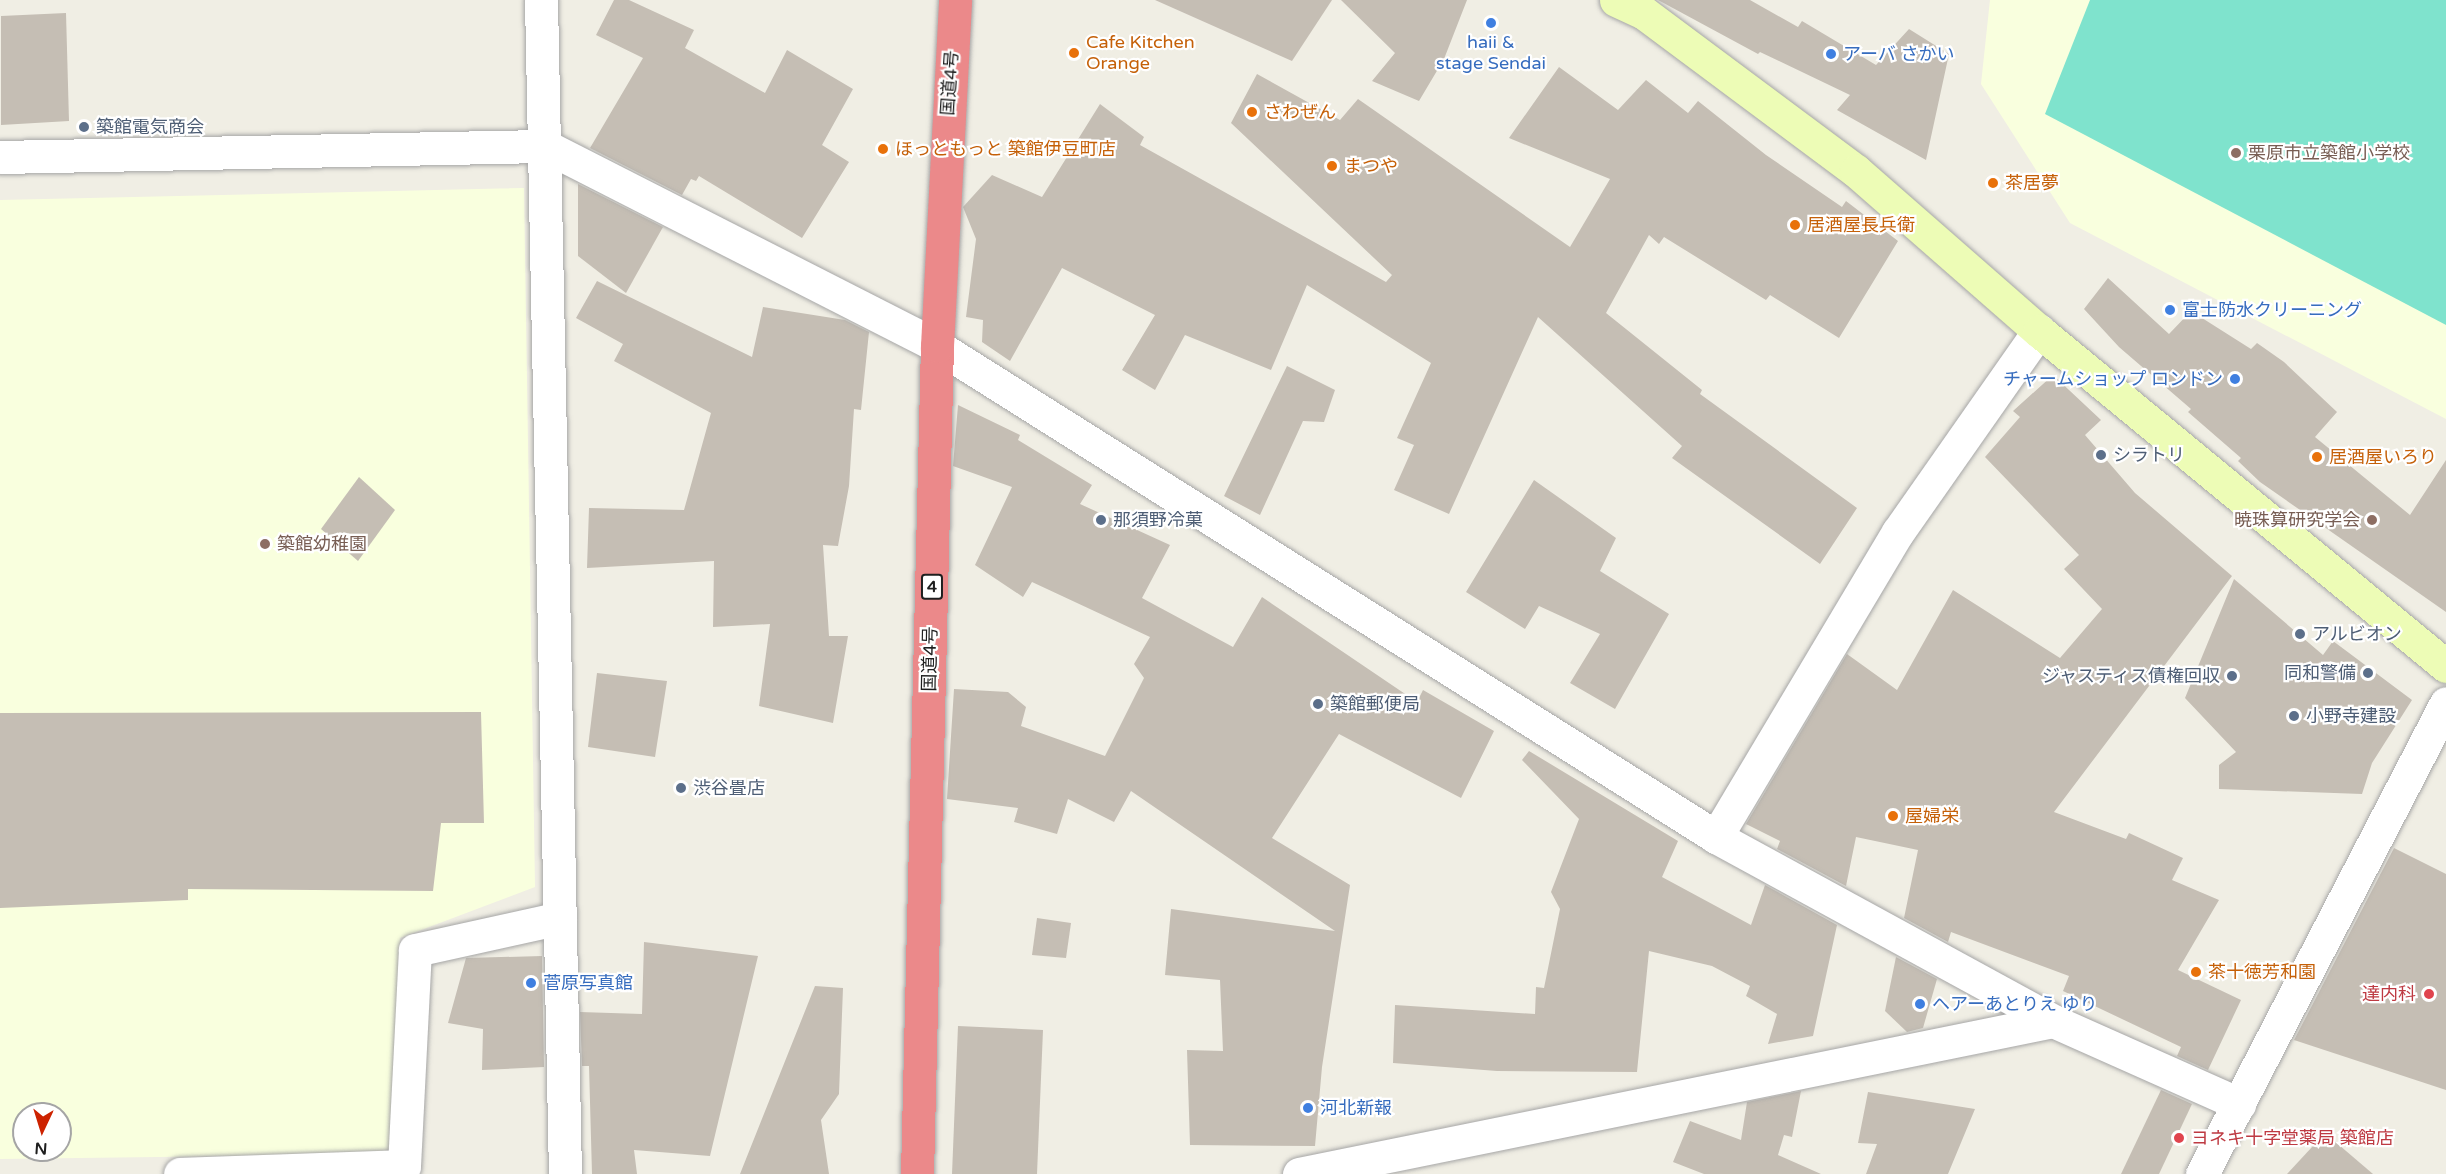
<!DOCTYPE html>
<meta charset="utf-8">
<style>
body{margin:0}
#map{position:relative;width:2446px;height:1174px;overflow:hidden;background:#f0eee4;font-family:"Varela Round","Noto Sans JP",sans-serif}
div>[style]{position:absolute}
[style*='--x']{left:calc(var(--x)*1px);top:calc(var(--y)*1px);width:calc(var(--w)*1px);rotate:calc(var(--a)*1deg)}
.education>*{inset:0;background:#f9ffde}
.pitch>*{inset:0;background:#7fe3cd}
.building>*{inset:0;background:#c5beb4}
.roads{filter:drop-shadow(0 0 2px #a6a6a6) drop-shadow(0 0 2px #a6a6a6)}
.street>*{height:33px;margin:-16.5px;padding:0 16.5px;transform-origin:16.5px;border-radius:16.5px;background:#fff}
.secondary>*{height:33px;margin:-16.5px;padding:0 16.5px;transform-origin:16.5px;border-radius:16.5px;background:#edfcb6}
.highway>*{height:33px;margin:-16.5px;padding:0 16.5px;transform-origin:16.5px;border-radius:16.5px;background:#eb898a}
.dots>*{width:16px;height:16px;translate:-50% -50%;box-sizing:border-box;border:3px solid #fff;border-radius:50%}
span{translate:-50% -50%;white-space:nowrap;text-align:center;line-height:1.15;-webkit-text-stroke:4.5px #fff;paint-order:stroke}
.shield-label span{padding:2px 4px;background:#fff;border:2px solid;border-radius:4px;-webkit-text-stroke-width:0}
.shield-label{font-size:16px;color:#1f1f1f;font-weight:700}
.food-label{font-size:18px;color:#c56008}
.left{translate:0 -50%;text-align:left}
.shop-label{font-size:18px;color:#366cbe}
.right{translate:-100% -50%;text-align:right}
.street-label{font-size:18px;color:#1f1f1f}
.service-label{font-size:18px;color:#4e5e75}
.education-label{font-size:18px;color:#785e54}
.health-label{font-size:18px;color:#be3a42}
.north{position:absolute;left:12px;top:1102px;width:60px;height:60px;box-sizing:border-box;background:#fff;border:2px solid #a5a5a5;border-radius:50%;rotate:184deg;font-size:16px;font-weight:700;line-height:24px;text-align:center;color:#1f1f1f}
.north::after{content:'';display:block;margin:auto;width:21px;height:27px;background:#cd2300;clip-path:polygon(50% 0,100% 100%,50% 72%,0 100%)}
</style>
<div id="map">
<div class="education">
<div style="clip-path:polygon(1990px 0,2446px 0,2446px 419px,2070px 223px,1981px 84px)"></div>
<div style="clip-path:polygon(evenodd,524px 188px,535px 887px,400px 938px,391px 1154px,0 1159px,0 200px,524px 188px,24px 1114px,60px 1114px,60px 1150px,24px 1150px,24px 1114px)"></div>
</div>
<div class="pitch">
<div style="clip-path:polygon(2090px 0,2446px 0,2446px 325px,2045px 114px)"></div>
</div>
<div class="building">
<div style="clip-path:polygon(614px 0,629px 0,694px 30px,685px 48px,765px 93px,787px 50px,853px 89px,822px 145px,849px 162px,802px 238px,699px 176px,696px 181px,691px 179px,682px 195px,590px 148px,643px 58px,596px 35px)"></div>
<div style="clip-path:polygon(1155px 0,1332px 0,1292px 61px)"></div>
<div style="clip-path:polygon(1341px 0,1467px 0,1444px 59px,1419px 101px,1372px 81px,1395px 53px)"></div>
<div style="clip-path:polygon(1658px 0,1750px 0,1798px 27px,1802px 21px,1876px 65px,1909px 29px,1949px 54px,1926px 160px,1837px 110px,1850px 95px,1760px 52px,1758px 54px)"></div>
<div style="clip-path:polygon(66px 13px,69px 121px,1px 125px,1px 16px)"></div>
<div style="clip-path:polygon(1559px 67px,1618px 110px,1646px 80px,1688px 113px,1698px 101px,1766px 155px,1842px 207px,1846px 201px,1898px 241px,1839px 338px,1770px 295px,1766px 300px,1664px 237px,1659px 244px,1649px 235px,1606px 313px,1702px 390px,1700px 394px,1857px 508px,1820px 564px,1672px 458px,1682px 446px,1538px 317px,1449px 514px,1394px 490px,1414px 445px,1397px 438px,1431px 363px,1307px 285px,1271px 370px,1185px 335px,1155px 390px,1122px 370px,1155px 315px,1062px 268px,1010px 361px,982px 342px,983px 320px,966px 317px,976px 239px,963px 207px,992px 175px,1042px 197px,1100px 104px,1144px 137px,1140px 145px,1386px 282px,1392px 275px,1231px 123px,1257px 74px,1340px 120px,1358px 99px,1570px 247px,1610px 179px,1509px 138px)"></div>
<div style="clip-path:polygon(578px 184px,663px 227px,626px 293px,578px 256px)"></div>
<div style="clip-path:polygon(2108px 278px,2169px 334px,2191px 311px,2251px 349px,2257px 343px,2284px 362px,2337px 412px,2315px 437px,2410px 515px,2446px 460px,2446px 612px,2260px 482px,2238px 461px,2241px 458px,2188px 412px,2191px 409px,2119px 347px,2084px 309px)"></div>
<div style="clip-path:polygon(597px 281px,752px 357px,763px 307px,845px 320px,869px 332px,861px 410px,854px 409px,849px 486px,838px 546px,823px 545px,829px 636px,848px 636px,833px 723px,759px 706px,770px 624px,713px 627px,714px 561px,587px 568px,589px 508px,684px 510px,711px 413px,614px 361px,623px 344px,576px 318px)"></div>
<div style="clip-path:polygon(1287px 366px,1335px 390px,1324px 422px,1303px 421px,1260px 515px,1224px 496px)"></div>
<div style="clip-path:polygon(2053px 375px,2101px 420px,2085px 435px,2135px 493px,2232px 576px,2054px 812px,2126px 839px,2129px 833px,2183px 858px,2172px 880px,2219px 900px,2178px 970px,2241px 1000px,2208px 1070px,2177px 1056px,2181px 1047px,2063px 991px,2069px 976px,1951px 932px,1948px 942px,1904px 918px,1918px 850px,1856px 837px,1846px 886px,1777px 849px,1780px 841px,1746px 824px,1847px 654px,1897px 690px,1953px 590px,2060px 658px,2102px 609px,2064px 569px,2079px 555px,1985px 457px,2020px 417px,2013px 411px)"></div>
<div style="clip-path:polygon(958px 405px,1020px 435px,1018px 440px,1092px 485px,1080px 504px,1170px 545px,1142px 598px,1233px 647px,1262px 597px,1417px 702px,1423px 690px,1494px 731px,1461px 798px,1339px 734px,1272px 838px,1350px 885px,1322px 1067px,1315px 1146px,1190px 1145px,1187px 1050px,1223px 1051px,1220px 980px,1165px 975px,1171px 909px,1335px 931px,1131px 791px,1114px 822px,1068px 799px,1057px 834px,1014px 822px,1018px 808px,947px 799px,954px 689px,1008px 692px,1026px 707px,1021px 726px,1105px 756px,1144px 678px,1134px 664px,1150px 637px,1032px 582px,1023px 597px,975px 565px,1012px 487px,953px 466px)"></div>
<div style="clip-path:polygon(359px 477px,395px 510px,358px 561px,321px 529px)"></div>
<div style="clip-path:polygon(1534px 480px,1616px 538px,1600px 571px,1669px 614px,1615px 709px,1570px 683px,1600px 634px,1539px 606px,1525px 629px,1466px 592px)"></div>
<div style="clip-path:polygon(2234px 579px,2323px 655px,2333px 641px,2412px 700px,2372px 763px,2362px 794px,2219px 789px,2219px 765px,2236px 752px,2185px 698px)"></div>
<div style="clip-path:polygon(597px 673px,667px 681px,655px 757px,588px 747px)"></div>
<div style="clip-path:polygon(481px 712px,484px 823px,441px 823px,433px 891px,188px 889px,188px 900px,0 908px,0 713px)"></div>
<div style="clip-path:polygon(1529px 751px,1678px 841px,1662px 877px,1751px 925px,1765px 885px,1837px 925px,1813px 1036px,1768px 1044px,1777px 1014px,1746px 996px,1750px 986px,1712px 966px,1649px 951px,1637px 1072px,1497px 1071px,1393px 1063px,1395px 1005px,1535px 1014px,1536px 987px,1544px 988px,1560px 909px,1551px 892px,1579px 819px,1522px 760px)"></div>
<div style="clip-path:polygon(2394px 848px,2446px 874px,2446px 1090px,2294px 1040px)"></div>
<div style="clip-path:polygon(1037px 918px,1071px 923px,1066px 958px,1032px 955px)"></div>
<div style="clip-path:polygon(644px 942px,758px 956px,710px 1156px,634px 1150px,637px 1174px,592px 1174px,589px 1066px,582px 1066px,580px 1012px,642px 1014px)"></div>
<div style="clip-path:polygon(542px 956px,544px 1067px,482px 1070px,483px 1029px,448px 1023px,466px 958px)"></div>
<div style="clip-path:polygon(1896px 957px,1937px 979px,1923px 1028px,1907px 1032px,1885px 1011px)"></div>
<div style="clip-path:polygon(815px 986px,843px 988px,839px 1094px,821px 1120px,829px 1174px,740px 1174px)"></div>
<div style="clip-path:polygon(958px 1026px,1043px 1030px,1037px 1174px,952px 1174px)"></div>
<div style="clip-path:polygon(2161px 1090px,2192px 1104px,2159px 1174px,2121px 1174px)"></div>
<div style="clip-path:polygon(1801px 1091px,1792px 1137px,1784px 1135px,1778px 1155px,1821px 1174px,1704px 1174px,1673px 1162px,1690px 1121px,1741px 1140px,1747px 1102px)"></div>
<div style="clip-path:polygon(1868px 1092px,1975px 1109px,1948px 1174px,1866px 1174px,1877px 1144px,1858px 1143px)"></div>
<div style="clip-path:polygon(2325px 1133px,2373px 1174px,2287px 1174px)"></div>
</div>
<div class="roads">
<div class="street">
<div style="--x:541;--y:0;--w:1174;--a:88.83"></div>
<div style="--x:0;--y:157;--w:545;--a:-1.16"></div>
<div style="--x:545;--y:146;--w:440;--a:27"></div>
<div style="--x:937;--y:346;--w:921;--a:32.22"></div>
<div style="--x:1716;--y:837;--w:384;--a:28.6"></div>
<div style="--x:2053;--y:1021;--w:204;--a:24"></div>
<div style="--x:1716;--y:837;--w:355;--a:-59.2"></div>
<div style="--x:1898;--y:532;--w:246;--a:-55"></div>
<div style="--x:180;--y:1174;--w:224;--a:-2"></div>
<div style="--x:404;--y:1166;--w:216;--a:-87.1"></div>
<div style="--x:415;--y:950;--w:148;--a:-12.4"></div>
<div style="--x:1299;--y:1174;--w:769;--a:-11.47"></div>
<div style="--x:2202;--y:1174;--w:530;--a:-62.61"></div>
</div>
<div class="secondary">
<div style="--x:1616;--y:0;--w:31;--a:25"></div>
<div style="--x:1644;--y:13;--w:264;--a:36.7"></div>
<div style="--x:1856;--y:171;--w:243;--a:41.2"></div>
<div style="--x:2039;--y:331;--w:527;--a:39.46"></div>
</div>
<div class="highway">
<div style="--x:917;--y:1174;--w:828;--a:-88.62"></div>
<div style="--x:937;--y:346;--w:346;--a:-87"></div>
</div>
</div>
<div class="dots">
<div style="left:1491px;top:23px;background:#3f7fe0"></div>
<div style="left:1074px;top:53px;background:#e8710a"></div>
<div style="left:1831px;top:54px;background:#3f7fe0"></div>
<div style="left:1252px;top:112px;background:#e8710a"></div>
<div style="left:84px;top:127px;background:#5c6f8a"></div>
<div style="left:883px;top:149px;background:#e8710a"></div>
<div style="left:2236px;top:153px;background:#8d6e63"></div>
<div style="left:1332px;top:166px;background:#e8710a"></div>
<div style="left:1993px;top:183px;background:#e8710a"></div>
<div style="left:1795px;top:225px;background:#e8710a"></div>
<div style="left:2170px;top:310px;background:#3f7fe0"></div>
<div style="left:2235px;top:379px;background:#3f7fe0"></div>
<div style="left:2101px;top:455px;background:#5c6f8a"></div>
<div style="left:2317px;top:457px;background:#e8710a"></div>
<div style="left:1101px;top:520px;background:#5c6f8a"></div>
<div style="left:2372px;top:520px;background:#8d6e63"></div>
<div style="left:265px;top:544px;background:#8d6e63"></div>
<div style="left:2300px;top:634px;background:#5c6f8a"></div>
<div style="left:2368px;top:673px;background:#5c6f8a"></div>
<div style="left:2232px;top:676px;background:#5c6f8a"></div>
<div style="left:1318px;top:704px;background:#5c6f8a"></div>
<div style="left:2294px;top:716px;background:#5c6f8a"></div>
<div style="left:681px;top:788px;background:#5c6f8a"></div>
<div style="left:1893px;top:816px;background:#e8710a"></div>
<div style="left:2196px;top:972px;background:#e8710a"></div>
<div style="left:531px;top:983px;background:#3f7fe0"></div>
<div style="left:2429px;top:994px;background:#e0444e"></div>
<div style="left:1920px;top:1004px;background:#3f7fe0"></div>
<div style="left:1308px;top:1108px;background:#3f7fe0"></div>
<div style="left:2179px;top:1138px;background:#e0444e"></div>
</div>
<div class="shield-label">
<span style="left:932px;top:587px">4</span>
</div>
<div class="food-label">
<span class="left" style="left:1086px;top:53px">Cafe Kitchen<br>Orange</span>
<span class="left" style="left:1264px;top:112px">さわぜん</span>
<span class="left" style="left:895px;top:149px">ほっともっと 築館伊豆町店</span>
<span class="left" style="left:1344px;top:166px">まつや</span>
<span class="left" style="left:2005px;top:183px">茶居夢</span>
<span class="left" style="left:1807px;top:225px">居酒屋長兵衛</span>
<span class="left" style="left:2329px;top:457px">居酒屋いろり</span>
<span class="left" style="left:1905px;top:816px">屋婦栄</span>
<span class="left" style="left:2208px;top:972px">茶十徳芳和園</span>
</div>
<div class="shop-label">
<span style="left:1491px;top:53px">haii &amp;<br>stage Sendai</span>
<span class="left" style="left:1843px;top:54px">アーバ さかい</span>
<span class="left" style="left:2182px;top:310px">富士防水クリーニング</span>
<span class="right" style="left:2223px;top:379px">チャームショップ ロンドン</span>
<span class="left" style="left:543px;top:983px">菅原写真館</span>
<span class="left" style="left:1932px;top:1004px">ヘアーあとりえ ゆり</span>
<span class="left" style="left:1320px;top:1108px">河北新報</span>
</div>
<div class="street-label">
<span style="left:950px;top:83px;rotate:-86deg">国道4号</span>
<span style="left:930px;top:659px;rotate:-89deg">国道4号</span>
</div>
<div class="service-label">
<span class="left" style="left:96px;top:127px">築館電気商会</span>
<span class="left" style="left:2113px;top:455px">シラトリ</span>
<span class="left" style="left:1113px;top:520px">那須野冷菓</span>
<span class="left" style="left:2312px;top:634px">アルビオン</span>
<span class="right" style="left:2356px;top:673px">同和警備</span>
<span class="right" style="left:2220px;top:676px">ジャスティス債権回収</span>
<span class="left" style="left:1330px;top:704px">築館郵便局</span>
<span class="left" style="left:2306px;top:716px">小野寺建設</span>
<span class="left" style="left:693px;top:788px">渋谷畳店</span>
</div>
<div class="education-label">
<span class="left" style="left:2248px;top:153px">栗原市立築館小学校</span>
<span class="right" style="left:2360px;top:520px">暁珠算研究学会</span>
<span class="left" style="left:277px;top:544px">築館幼稚園</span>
</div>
<div class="health-label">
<span class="right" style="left:2416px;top:994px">達内科</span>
<span class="left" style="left:2191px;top:1138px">ヨネキ十字堂薬局 築館店</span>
</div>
<div class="north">N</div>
</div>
